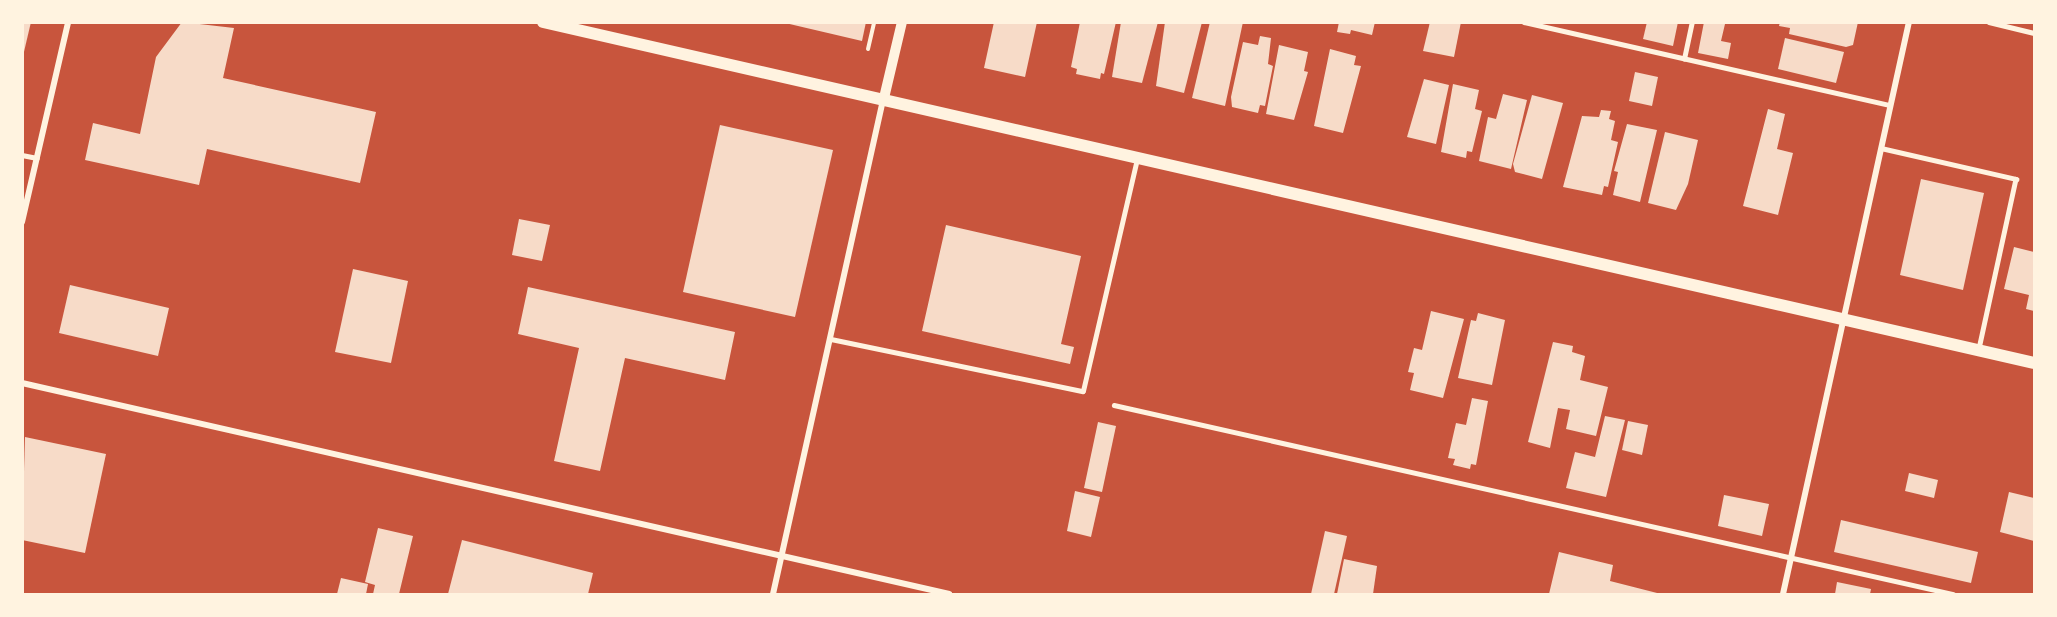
<!DOCTYPE html>
<style>
body{margin:0}
#map{position:relative;width:2057px;height:617px;overflow:hidden;background:#c8553d;font-family:Signika,sans-serif}
div>[style]{position:absolute}
[style*='--x']{left:calc(var(--x)*1px);top:calc(var(--y)*1px);width:calc(var(--w)*1px);rotate:calc(var(--a)*1deg)}
.building>*{inset:0;background:#f7dbc8}
.path>*{height:4px;margin:-2px;padding:0 2px;transform-origin:2px;border-radius:2px;background:#fff3e0}
.service>*{height:4.5px;margin:-2.25px;padding:0 2.25px;transform-origin:2.25px;border-radius:2.25px;background:#fff3e0}
.minor>*{height:6px;margin:-3px;padding:0 3px;transform-origin:3px;border-radius:3px;background:#fff3e0}
.tertiary>*{height:10px;margin:-5px;padding:0 5px;transform-origin:5px;border-radius:5px;background:#fff3e0}
.secondary>*{height:12px;margin:-6px;padding:0 6px;transform-origin:6px;border-radius:6px;background:#fff3e0}
span{translate:-50% -50%;white-space:nowrap;text-align:center;line-height:1.15;-webkit-text-stroke:4.5px #fff3e0;paint-order:stroke}
.frame{position:absolute;inset:0;border:24px solid #fff3e0;pointer-events:none}
</style>
<div id="map">
<div class="building">
<div style="clip-path:polygon(22px 22px,31px 22px,23px 56px,22px 56px)"></div>
<div style="clip-path:polygon(182px 22px,234px 28px,223px 78px,376px 112px,360px 183px,207px 149px,199px 185px,85px 160px,93px 123px,140px 134px,156px 57px)"></div>
<div style="clip-path:polygon(781px 22px,866px 22px,862px 41px)"></div>
<div style="clip-path:polygon(994px 22px,1037px 22px,1025px 77px,984px 68px)"></div>
<div style="clip-path:polygon(1080px 22px,1116px 22px,1104px 74px,1101px 73px,1100px 79px,1076px 74px,1077px 69px,1071px 67px)"></div>
<div style="clip-path:polygon(1121px 22px,1158px 22px,1142px 83px,1112px 77px)"></div>
<div style="clip-path:polygon(1165px 22px,1202px 22px,1184px 93px,1156px 86px)"></div>
<div style="clip-path:polygon(1210px 22px,1243px 22px,1225px 106px,1192px 98px)"></div>
<div style="clip-path:polygon(1339px 22px,1375px 22px,1372px 35px,1351px 30px,1350px 34px,1337px 32px)"></div>
<div style="clip-path:polygon(1430px 22px,1461px 22px,1454px 57px,1423px 51px)"></div>
<div style="clip-path:polygon(1647px 22px,1678px 22px,1673px 46px,1643px 39px)"></div>
<div style="clip-path:polygon(1704px 22px,1725px 24px,1721px 41px,1731px 43px,1728px 59px,1698px 53px)"></div>
<div style="clip-path:polygon(1780px 22px,1858px 22px,1853px 45px,1846px 47px,1789px 34px,1790px 28px,1779px 26px)"></div>
<div style="clip-path:polygon(1260px 36px,1271px 38px,1268px 64px,1273px 66px,1265px 106px,1260px 105px,1258px 113px,1232px 107px,1231px 97px,1243px 42px,1258px 45px)"></div>
<div style="clip-path:polygon(1785px 38px,1844px 52px,1836px 83px,1778px 69px)"></div>
<div style="clip-path:polygon(1279px 45px,1308px 52px,1304px 71px,1308px 72px,1294px 120px,1266px 114px)"></div>
<div style="clip-path:polygon(1330px 49px,1356px 56px,1354px 65px,1361px 66px,1343px 133px,1314px 126px)"></div>
<div style="clip-path:polygon(1635px 72px,1658px 77px,1652px 106px,1629px 101px)"></div>
<div style="clip-path:polygon(1424px 79px,1449px 85px,1436px 144px,1407px 137px)"></div>
<div style="clip-path:polygon(1453px 84px,1479px 90px,1475px 109px,1482px 111px,1472px 152px,1467px 151px,1466px 158px,1441px 152px)"></div>
<div style="clip-path:polygon(1503px 94px,1527px 100px,1511px 169px,1479px 161px,1488px 117px,1496px 119px)"></div>
<div style="clip-path:polygon(1532px 95px,1563px 103px,1542px 179px,1515px 172px,1513px 164px)"></div>
<div style="clip-path:polygon(1768px 109px,1785px 114px,1777px 149px,1793px 153px,1778px 215px,1743px 206px)"></div>
<div style="clip-path:polygon(1601px 110px,1611px 111px,1609px 119px,1615px 121px,1611px 140px,1618px 142px,1608px 187px,1604px 186px,1602px 195px,1563px 187px,1582px 116px,1599px 117px)"></div>
<div style="clip-path:polygon(1627px 124px,1657px 130px,1640px 202px,1613px 195px,1618px 172px,1614px 171px)"></div>
<div style="clip-path:polygon(720px 125px,833px 150px,795px 317px,683px 292px)"></div>
<div style="clip-path:polygon(1665px 132px,1698px 140px,1688px 184px,1676px 210px,1648px 203px)"></div>
<div style="clip-path:polygon(1921px 179px,1984px 193px,1963px 290px,1900px 275px)"></div>
<div style="clip-path:polygon(519px 219px,550px 225px,542px 261px,512px 255px)"></div>
<div style="clip-path:polygon(946px 225px,1081px 256px,1061px 344px,1074px 347px,1070px 364px,922px 331px)"></div>
<div style="clip-path:polygon(2014px 247px,2034px 252px,2034px 311px,2026px 309px,2029px 295px,2004px 289px)"></div>
<div style="clip-path:polygon(353px 269px,408px 281px,391px 363px,335px 352px)"></div>
<div style="clip-path:polygon(70px 285px,169px 308px,158px 356px,59px 333px)"></div>
<div style="clip-path:polygon(528px 287px,735px 332px,725px 380px,625px 358px,600px 471px,554px 461px,579px 348px,518px 334px)"></div>
<div style="clip-path:polygon(1431px 311px,1464px 319px,1443px 398px,1410px 390px,1414px 373px,1408px 372px,1414px 348px,1422px 350px)"></div>
<div style="clip-path:polygon(1478px 313px,1505px 320px,1492px 385px,1458px 378px,1471px 320px,1476px 321px)"></div>
<div style="clip-path:polygon(1553px 342px,1573px 346px,1572px 352px,1585px 356px,1580px 380px,1608px 387px,1596px 436px,1566px 429px,1570px 410px,1558px 408px,1550px 448px,1528px 442px)"></div>
<div style="clip-path:polygon(1472px 398px,1488px 401px,1476px 465px,1471px 464px,1470px 469px,1453px 465px,1455px 459px,1448px 458px,1456px 423px,1466px 425px)"></div>
<div style="clip-path:polygon(1605px 416px,1625px 420px,1606px 497px,1566px 488px,1575px 452px,1595px 457px)"></div>
<div style="clip-path:polygon(1628px 421px,1648px 425px,1642px 455px,1622px 450px)"></div>
<div style="clip-path:polygon(1098px 422px,1116px 426px,1102px 492px,1084px 488px)"></div>
<div style="clip-path:polygon(25px 437px,106px 454px,85px 553px,22px 540px)"></div>
<div style="clip-path:polygon(1909px 473px,1938px 480px,1934px 498px,1905px 491px)"></div>
<div style="clip-path:polygon(1075px 491px,1100px 497px,1091px 537px,1067px 531px)"></div>
<div style="clip-path:polygon(2009px 492px,2034px 498px,2034px 541px,2000px 532px)"></div>
<div style="clip-path:polygon(1724px 495px,1769px 504px,1762px 536px,1718px 526px)"></div>
<div style="clip-path:polygon(1841px 520px,1978px 552px,1971px 583px,1834px 552px)"></div>
<div style="clip-path:polygon(378px 528px,413px 536px,399px 594px,373px 594px,375px 585px,365px 582px)"></div>
<div style="clip-path:polygon(1325px 531px,1347px 536px,1334px 594px,1311px 594px)"></div>
<div style="clip-path:polygon(462px 540px,593px 573px,588px 594px,448px 594px)"></div>
<div style="clip-path:polygon(1559px 552px,1613px 565px,1610px 581px,1661px 594px,1549px 594px)"></div>
<div style="clip-path:polygon(1344px 559px,1377px 566px,1373px 594px,1337px 594px)"></div>
<div style="clip-path:polygon(341px 578px,368px 584px,366px 594px,337px 594px)"></div>
<div style="clip-path:polygon(1837px 582px,1871px 589px,1870px 594px,1835px 594px)"></div>
</div>
<div class="path">
<div style="--x:868;--y:49;--w:28;--a:-77"></div>
</div>
<div class="service">
<div style="--x:1524;--y:22;--w:375;--a:12.8"></div>
<div style="--x:1989;--y:22;--w:46;--a:13.7"></div>
<div style="--x:1684;--y:59;--w:38;--a:-78"></div>
<div style="--x:1881;--y:148;--w:139;--a:12.9"></div>
<div style="--x:2016;--y:179;--w:174;--a:102.3"></div>
<div style="--x:22;--y:155;--w:15;--a:11"></div>
<div style="--x:831;--y:339;--w:257;--a:11.7"></div>
<div style="--x:1083;--y:391;--w:238;--a:-76.9"></div>
<div style="--x:1114;--y:405;--w:860;--a:12.7"></div>
</div>
<div class="minor">
<div style="--x:22;--y:222;--w:205;--a:-77"></div>
<div style="--x:22;--y:383;--w:951;--a:12.82"></div>
<div style="--x:773;--y:594;--w:506;--a:-77.45"></div>
<div style="--x:1783;--y:594;--w:586;--a:-77.58"></div>
</div>
<div class="tertiary">
<div style="--x:884;--y:98;--w:78;--a:-76.7"></div>
</div>
<div class="secondary">
<div style="--x:543;--y:22;--w:1529;--a:12.88"></div>
</div>
<div class="frame"></div>
</div>
